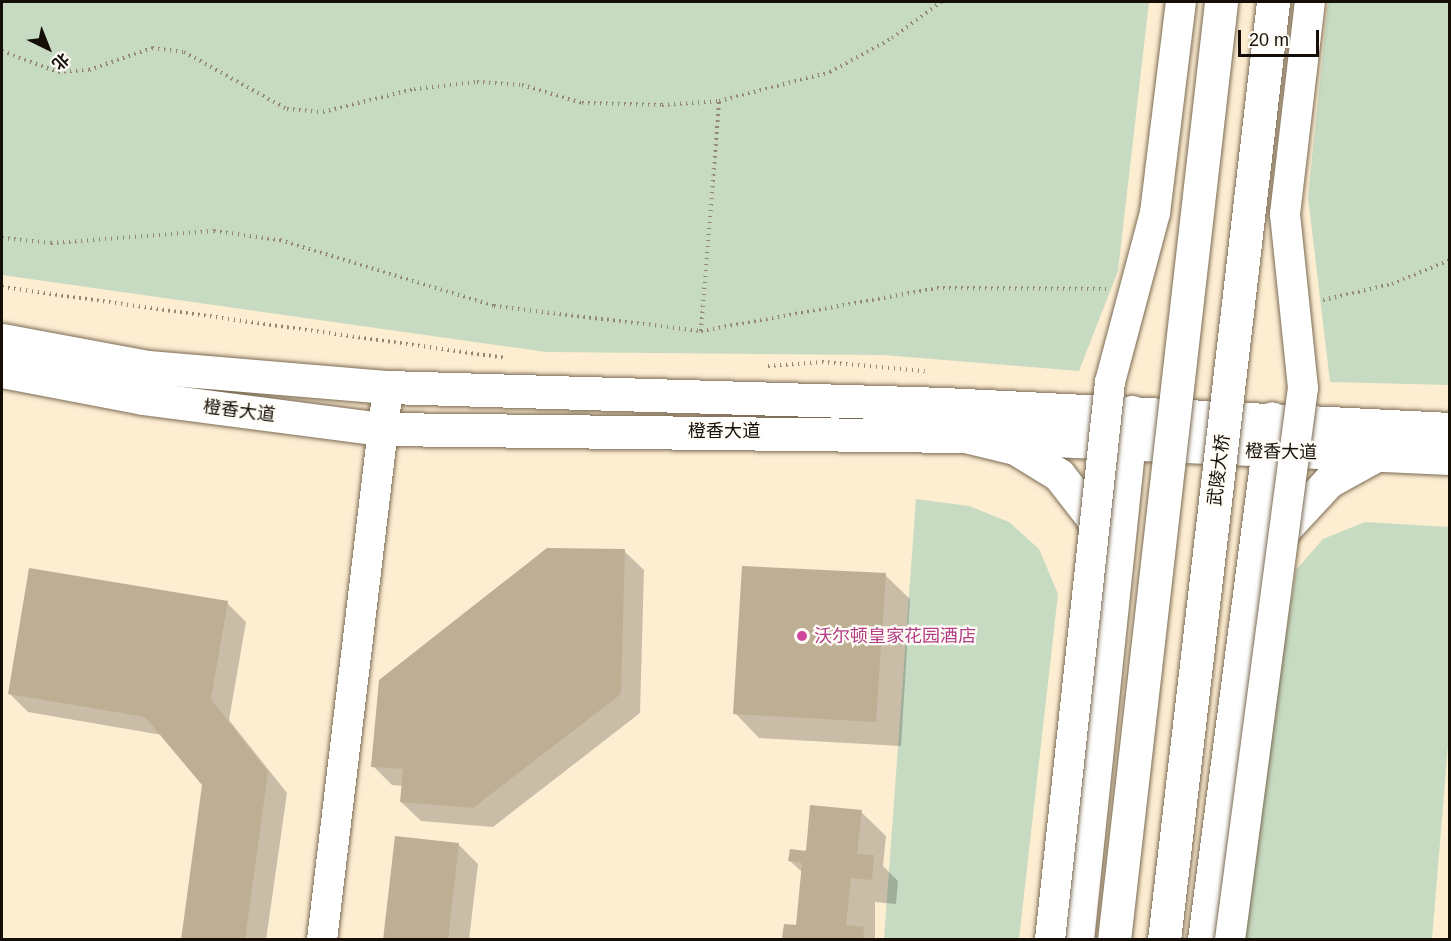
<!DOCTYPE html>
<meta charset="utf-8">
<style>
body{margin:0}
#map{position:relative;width:1451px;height:941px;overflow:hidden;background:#fdedd1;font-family:Helvetica,"Noto Sans SC",sans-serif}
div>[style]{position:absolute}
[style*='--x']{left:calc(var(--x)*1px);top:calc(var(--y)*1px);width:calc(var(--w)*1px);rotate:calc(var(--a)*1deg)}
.green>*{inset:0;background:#c7dbc2}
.shadow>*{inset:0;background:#0003}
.building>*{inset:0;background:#beae93}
.path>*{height:4px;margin-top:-2px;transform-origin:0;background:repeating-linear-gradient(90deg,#948875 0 1.5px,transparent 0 6px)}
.roads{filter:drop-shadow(0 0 2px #7a6b53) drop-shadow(0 0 2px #7a6b53)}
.tertiary>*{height:30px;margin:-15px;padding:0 15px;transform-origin:15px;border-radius:15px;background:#fff}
.secondary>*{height:33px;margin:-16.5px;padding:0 16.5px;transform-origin:16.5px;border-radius:16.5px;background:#fff}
.primary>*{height:33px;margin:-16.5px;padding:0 16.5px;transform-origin:16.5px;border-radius:16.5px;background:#fff}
.bridges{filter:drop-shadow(0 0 2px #7a6b53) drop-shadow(0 0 2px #7a6b53)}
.tertiary-bridge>*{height:30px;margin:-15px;padding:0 15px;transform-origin:15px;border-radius:15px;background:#fff}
.primary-bridge>*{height:33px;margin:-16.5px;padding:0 16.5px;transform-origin:16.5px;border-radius:16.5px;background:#fff}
.dots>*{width:16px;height:16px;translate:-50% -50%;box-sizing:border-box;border:3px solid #fffcf6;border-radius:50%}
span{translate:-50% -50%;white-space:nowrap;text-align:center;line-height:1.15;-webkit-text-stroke:4.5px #fffcf6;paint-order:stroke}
.street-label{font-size:18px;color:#140e06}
.hotel-label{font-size:18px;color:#b23c85}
.left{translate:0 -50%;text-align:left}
.frame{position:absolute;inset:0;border:3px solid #140e06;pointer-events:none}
.north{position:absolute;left:18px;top:18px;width:60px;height:60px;-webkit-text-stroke:4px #fffcf6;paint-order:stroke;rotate:137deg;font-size:16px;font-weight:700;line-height:24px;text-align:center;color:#140e06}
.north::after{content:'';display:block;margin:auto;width:21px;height:27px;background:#140e06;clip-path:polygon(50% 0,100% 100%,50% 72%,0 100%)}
.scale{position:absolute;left:1238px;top:30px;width:81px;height:27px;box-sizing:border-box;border:3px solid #140e06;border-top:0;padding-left:8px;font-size:18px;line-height:21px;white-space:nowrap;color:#140e06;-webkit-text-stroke:4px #fffcf6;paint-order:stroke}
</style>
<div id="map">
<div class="green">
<div style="clip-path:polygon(2px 2px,1149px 2px,1118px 271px,1079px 371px,883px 355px,546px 352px,2px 275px)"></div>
<div style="clip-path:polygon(1328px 2px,1449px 2px,1449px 385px,1330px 382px,1308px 197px)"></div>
<div style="clip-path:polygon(916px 499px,969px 506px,1009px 522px,1039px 549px,1058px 594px,1019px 939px,884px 939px)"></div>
<div style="clip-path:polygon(1365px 522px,1449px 527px,1449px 733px,1432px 939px,1239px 940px,1296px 570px,1323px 539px)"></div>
</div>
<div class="shadow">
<div style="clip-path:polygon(624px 551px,644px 570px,640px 713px,493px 827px,421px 821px,401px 802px,403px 786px,392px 785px,373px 766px)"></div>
<div style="clip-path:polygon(885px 575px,910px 599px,901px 746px,759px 738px,735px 713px)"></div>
<div style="clip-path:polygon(227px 603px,246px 622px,229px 720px,287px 793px,266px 940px,183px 940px,204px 784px,162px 735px,28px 712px,9px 693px)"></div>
<div style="clip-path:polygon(861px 812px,886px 836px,883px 866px,898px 881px,896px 904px,875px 902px,875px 940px,786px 940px,797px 927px,803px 873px,790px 861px)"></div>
<div style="clip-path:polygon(459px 845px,478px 864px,469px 940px,384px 940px)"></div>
</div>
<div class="building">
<div style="clip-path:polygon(547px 548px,625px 549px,621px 694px,473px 808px,400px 802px,403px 769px,371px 767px,379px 680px)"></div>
<div style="clip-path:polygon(742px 566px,886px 573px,876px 722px,733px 714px)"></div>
<div style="clip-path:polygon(29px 568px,228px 601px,211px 699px,268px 772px,245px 940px,181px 940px,202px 785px,145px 717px,8px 694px)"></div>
<div style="clip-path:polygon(810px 805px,862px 810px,857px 854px,874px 855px,872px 880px,851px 878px,846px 925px,864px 927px,863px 940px,782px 938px,784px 924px,796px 925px,802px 863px,788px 861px,790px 849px,806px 851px)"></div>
<div style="clip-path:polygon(395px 836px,459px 843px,448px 940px,383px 940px)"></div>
</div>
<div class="path">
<div style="--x:2;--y:51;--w:60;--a:20.6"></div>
<div style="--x:58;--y:72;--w:31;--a:-4"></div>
<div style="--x:89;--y:70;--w:67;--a:-19.2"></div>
<div style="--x:152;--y:48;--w:32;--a:7"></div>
<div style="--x:184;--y:52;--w:118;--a:29"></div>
<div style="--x:287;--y:109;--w:36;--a:5"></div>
<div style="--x:323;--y:112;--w:94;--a:-14.2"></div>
<div style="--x:414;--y:89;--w:63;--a:-6.3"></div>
<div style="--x:477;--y:82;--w:45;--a:3.8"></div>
<div style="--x:522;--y:85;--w:63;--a:16.7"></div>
<div style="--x:582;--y:103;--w:80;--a:1.4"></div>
<div style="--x:662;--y:105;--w:57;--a:-4"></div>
<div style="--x:719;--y:101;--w:115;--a:-14.6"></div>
<div style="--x:830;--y:72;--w:71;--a:-28.7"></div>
<div style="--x:892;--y:38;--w:61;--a:-36.3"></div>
<div style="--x:2;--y:238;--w:49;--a:5.8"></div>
<div style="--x:51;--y:243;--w:163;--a:-4.2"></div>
<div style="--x:214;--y:231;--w:67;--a:7.8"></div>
<div style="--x:280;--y:240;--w:224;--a:17.1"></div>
<div style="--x:494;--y:306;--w:209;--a:6.9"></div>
<div style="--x:701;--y:331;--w:240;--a:-10.3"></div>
<div style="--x:937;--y:288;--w:169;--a:0.3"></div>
<div style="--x:2;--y:287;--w:509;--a:8.02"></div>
<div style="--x:1323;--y:300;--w:71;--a:-13.1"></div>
<div style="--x:1392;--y:284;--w:63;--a:-22.5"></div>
<div style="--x:701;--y:331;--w:231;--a:-85.5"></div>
<div style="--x:768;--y:366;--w:54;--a:-4.2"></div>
<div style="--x:822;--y:362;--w:103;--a:5"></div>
</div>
<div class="roads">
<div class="tertiary">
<div style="--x:322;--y:940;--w:557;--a:-83.19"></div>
</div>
<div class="secondary">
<div style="--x:2;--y:340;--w:148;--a:10.5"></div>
<div style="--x:148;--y:367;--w:241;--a:4.8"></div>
<div style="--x:388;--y:387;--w:556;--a:1.75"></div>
<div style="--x:944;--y:404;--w:507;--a:2.83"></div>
<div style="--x:2;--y:371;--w:144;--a:10.8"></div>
<div style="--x:143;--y:398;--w:240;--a:7.4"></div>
<div style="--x:381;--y:429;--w:584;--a:0.69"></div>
<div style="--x:965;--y:436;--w:485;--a:2.6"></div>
</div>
<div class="primary">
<div style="--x:965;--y:436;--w:51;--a:13.5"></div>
<div style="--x:1015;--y:448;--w:52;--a:31.5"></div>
<div style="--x:1059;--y:475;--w:52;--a:52"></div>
<div style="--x:1091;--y:516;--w:29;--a:65"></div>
<div style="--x:1276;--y:538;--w:78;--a:-47.1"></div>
<div style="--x:1329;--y:481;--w:58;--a:-28.8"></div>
<div style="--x:1077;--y:940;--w:531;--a:-84.05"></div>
<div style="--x:1204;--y:940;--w:526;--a:-82.58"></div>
</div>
</div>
<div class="bridges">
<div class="tertiary-bridge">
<div style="--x:1050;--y:940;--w:561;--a:-83.86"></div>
<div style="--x:1110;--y:382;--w:175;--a:-75.1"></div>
<div style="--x:1155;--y:213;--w:213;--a:-83"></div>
<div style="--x:1230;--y:940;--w:557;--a:-82.47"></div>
<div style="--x:1303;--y:388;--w:175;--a:-95.9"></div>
<div style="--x:1285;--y:214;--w:213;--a:-83.3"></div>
</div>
<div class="primary-bridge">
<div style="--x:1114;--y:940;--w:944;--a:-83.49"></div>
<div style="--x:1164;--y:940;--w:944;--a:-83.37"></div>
</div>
</div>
<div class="dots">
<div style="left:802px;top:636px;background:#d1479c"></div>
</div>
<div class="street-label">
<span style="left:239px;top:411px;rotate:7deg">橙香大道</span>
<span style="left:724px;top:431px">橙香大道</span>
<span style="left:1281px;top:452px;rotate:1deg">橙香大道</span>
<span style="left:1219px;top:470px;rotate:-83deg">武陵大桥</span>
</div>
<div class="hotel-label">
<span class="left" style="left:814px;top:636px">沃尔顿皇家花园酒店</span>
</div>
<div class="frame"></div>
<div class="north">北</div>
<div class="scale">20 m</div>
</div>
